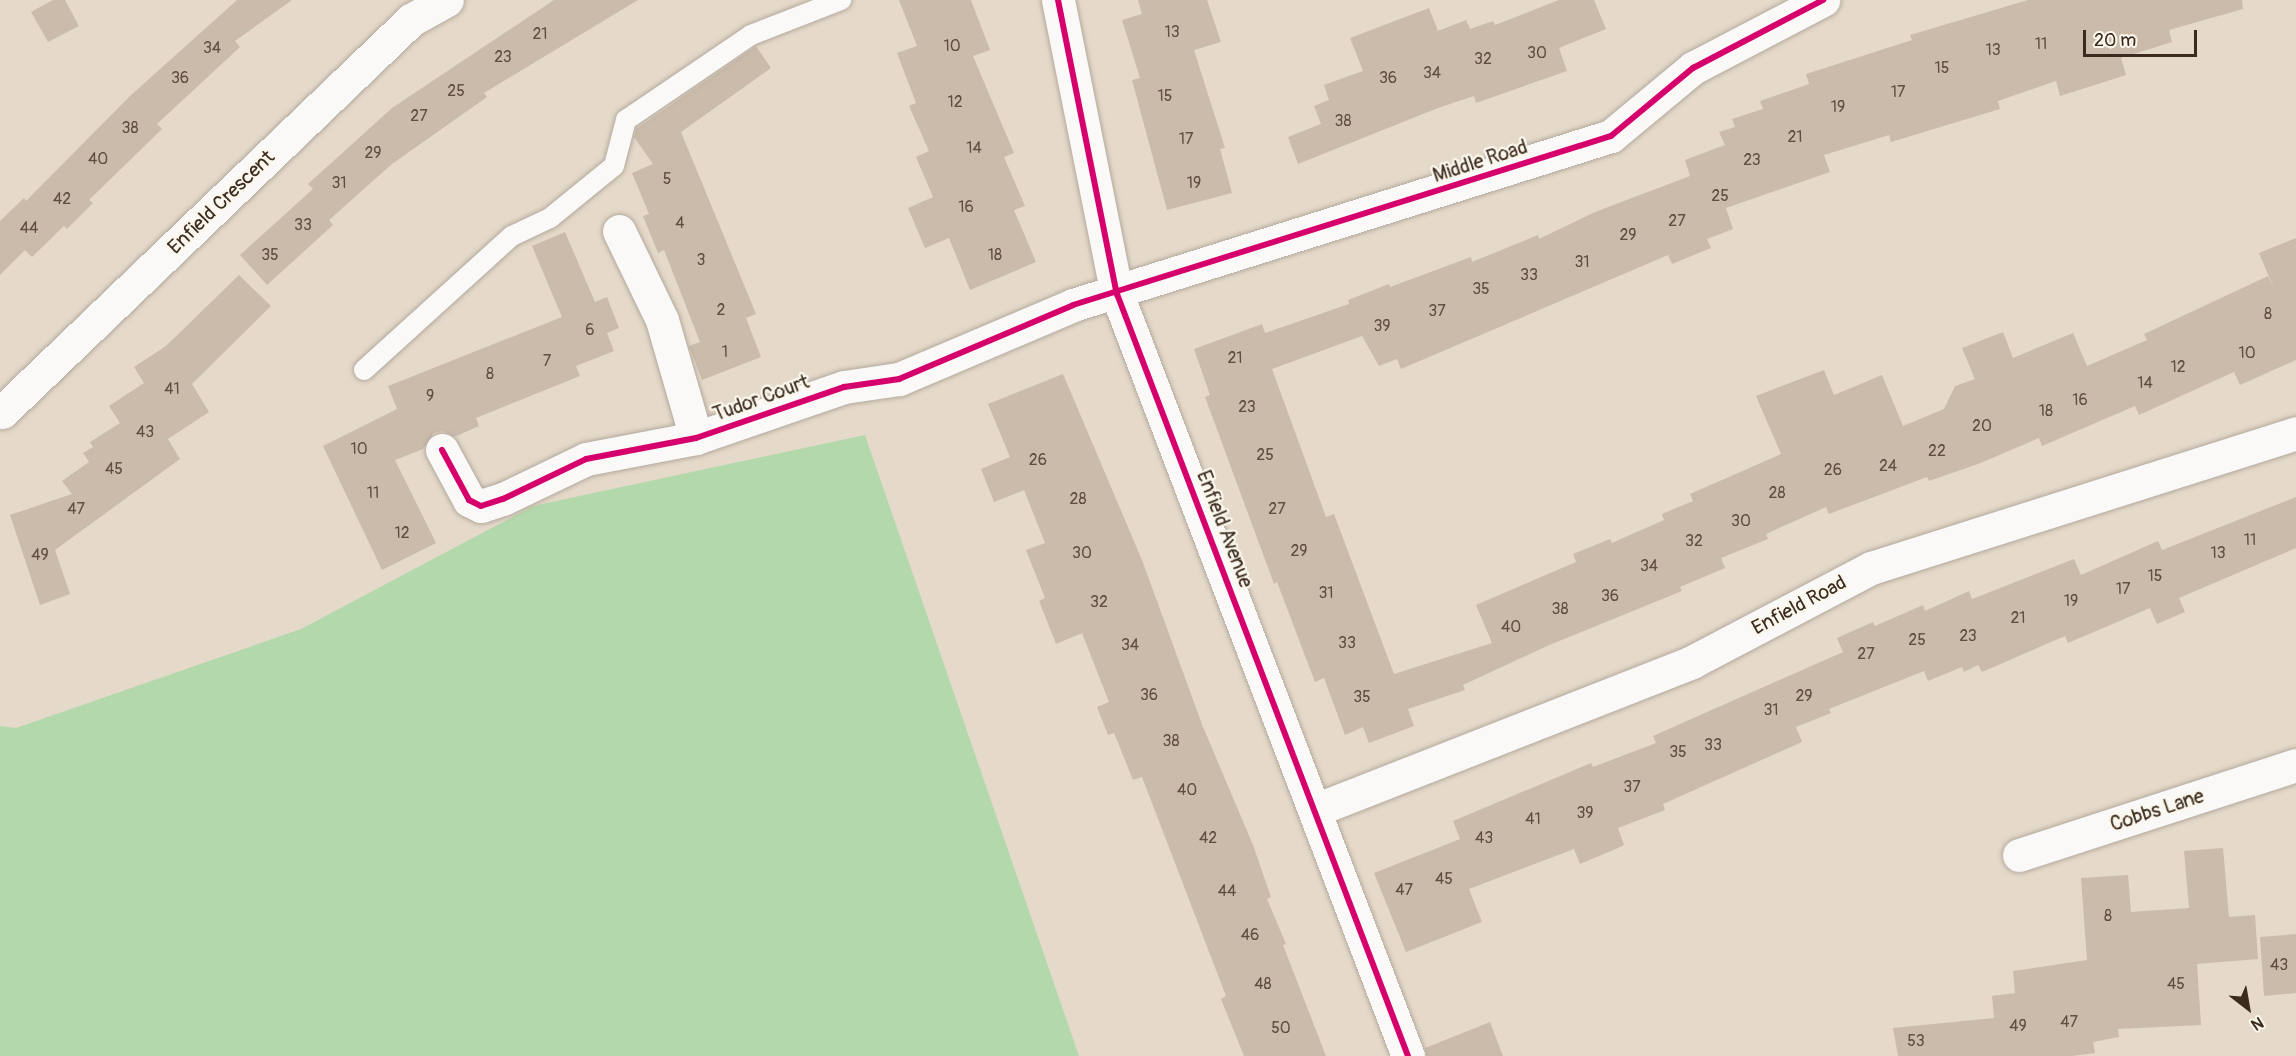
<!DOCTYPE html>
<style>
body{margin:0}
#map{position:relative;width:2296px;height:1056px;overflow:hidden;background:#e5d9c9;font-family:Pangolin,sans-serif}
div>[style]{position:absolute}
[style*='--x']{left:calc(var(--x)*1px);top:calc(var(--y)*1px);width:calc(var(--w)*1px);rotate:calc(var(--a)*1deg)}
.green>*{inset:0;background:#b3d8ac}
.building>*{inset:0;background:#cbbbab}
.roads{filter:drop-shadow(0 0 2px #b2a99e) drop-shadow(0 0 2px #b2a99e)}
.lane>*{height:20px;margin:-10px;padding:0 10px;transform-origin:10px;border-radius:10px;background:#fbf9f7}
.street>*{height:33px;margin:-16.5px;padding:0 16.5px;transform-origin:16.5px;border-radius:16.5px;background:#fbf9f7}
.cycleway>*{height:6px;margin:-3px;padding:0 3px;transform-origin:3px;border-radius:3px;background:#d6006c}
span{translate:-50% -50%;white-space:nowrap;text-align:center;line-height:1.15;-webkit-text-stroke:4.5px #fbf7ec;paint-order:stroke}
.number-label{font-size:16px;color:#5f4e41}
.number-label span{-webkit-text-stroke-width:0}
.street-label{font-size:20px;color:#3b2a1e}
.north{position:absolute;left:2218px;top:978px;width:60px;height:60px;-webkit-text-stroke:4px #fbf7ec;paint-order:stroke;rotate:149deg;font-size:16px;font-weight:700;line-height:24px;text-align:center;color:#3b2a1e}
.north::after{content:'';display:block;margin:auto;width:21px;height:27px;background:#3b2a1e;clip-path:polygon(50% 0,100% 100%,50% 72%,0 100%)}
.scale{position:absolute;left:2083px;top:30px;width:114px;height:27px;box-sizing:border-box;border:3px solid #3b2a1e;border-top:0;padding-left:8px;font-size:18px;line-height:21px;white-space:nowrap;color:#3b2a1e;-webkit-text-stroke:4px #fbf7ec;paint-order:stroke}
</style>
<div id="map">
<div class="green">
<div style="clip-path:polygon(865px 435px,1079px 1056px,0 1056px,0 726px,16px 728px,301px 629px,533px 506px)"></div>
</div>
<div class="building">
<div style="clip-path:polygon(53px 0,65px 0,79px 26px,48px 42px,31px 12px)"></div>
<div style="clip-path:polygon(237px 0,292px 0,235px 41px,240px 47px,157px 124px,162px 129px,89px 200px,93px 203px,67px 229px,64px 226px,32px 257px,25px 250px,0 275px,0 221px,24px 198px,26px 201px,130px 96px)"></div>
<div style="clip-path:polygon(554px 0,638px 0,484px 93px,487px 97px,392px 164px,329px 220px,333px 225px,267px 285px,240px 255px,313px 189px,308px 184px,392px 108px)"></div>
<div style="clip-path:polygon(899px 0,971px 0,990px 50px,973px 56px,1014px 153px,1004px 157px,1025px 206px,1014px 210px,1036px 262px,970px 290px,949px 238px,925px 248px,908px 208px,933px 197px,916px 157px,929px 151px,909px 106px,916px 103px,897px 53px,917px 46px)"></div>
<div style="clip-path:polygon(1138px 0,1207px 0,1221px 42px,1194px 50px,1225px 148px,1220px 149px,1232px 193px,1167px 210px,1132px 80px,1140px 78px,1122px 20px,1142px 14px)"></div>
<div style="clip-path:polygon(1559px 0,1594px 0,1606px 29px,1559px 48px,1567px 71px,1476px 103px,1474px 96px,1438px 108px,1298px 164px,1288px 137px,1321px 124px,1314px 106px,1329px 100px,1324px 85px,1363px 71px,1350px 38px,1429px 8px,1438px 31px,1466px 20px,1470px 29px,1493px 21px,1495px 25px)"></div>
<div style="clip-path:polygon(2028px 0,2242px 0,2243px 9px,2169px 30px,2172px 42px,2121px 58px,2126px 75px,2060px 96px,2056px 81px,1998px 101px,2000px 109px,1891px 142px,1889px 135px,1824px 155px,1830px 172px,1726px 208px,1733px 229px,1707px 239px,1711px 248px,1672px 264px,1668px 255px,1401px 369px,1397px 359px,1379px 366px,1362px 336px,1272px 369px,1326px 517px,1334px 514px,1394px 674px,1492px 643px,1476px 605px,1576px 562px,1573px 554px,1610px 539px,1612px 543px,1664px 520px,1662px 514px,1693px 501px,1690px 494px,1781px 454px,1756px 396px,1824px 370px,1834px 395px,1882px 375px,1903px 426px,1944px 409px,1955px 386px,1975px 379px,1962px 348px,2003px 332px,2013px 358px,2073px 333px,2087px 366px,2147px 340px,2144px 334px,2268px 276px,2275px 291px,2259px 253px,2296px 238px,2296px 360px,2240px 385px,2234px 372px,2139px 415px,2135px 406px,2042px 446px,2039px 438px,1978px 464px,1929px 481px,1927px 477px,1829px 514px,1826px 507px,1766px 534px,1768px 539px,1721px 558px,1725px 568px,1680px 587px,1682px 591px,1547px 646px,1463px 685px,1465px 690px,1408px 709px,1414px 726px,1369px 743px,1363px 727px,1345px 735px,1324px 678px,1315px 682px,1277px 582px,1274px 584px,1205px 397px,1210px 395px,1194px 349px,1262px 324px,1265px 333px,1349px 304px,1348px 300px,1389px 284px,1390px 287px,1471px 257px,1472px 262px,1538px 235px,1539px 239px,1595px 212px,1690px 176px,1685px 160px,1725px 145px,1719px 132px,1735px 127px,1732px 119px,1763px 109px,1760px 101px,1809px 84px,1806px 74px,1912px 40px,1910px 35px)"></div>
<div style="clip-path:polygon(756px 46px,771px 68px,681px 132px,756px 314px,746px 318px,761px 357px,702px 380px,689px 346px,700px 342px,664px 250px,658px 253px,643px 216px,649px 214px,632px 173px,653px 164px,634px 137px,636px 129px)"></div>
<div style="clip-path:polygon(565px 232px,595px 302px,607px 297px,619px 328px,607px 333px,614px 351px,576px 366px,580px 376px,476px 418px,479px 426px,454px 437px,443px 431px,434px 433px,423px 449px,395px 460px,436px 543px,382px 570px,323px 446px,397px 409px,388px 386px,562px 317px,532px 246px)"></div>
<div style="clip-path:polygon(239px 275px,271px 306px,192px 384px,209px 412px,168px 439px,180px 459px,55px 550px,70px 594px,40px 605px,10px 515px,72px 494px,62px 481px,89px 462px,83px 453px,93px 447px,90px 442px,120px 423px,109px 406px,144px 383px,134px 367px,166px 346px)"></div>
<div style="clip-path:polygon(1063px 374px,1142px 560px,1203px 727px,1253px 845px,1271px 897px,1267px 899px,1286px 944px,1283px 945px,1326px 1056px,1244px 1056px,1221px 999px,1226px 996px,1142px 777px,1133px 780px,1114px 733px,1108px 735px,1097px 707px,1109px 702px,1082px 633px,1056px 644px,1039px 601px,1045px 598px,1026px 550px,1045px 543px,1024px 490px,994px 502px,981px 469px,1010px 457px,988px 404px)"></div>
<div style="clip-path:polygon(2296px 497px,2296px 548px,2179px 598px,2185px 612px,2157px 624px,2150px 608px,2068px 643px,2065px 636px,1982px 672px,1978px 665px,1964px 672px,1962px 667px,1928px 681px,1924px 671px,1829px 709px,1831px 713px,1796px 727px,1802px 742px,1663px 804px,1665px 810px,1618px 828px,1624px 845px,1618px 848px,1580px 864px,1574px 849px,1469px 889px,1482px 922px,1406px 952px,1374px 873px,1460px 839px,1453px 821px,1591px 763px,1593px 767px,1656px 743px,1653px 736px,1843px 652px,1837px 638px,1873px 622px,1875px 626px,1923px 605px,1925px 611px,1969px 591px,1972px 599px,2074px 559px,2081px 575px,2158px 541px,2162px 550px)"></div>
<div style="clip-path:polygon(2223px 848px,2229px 917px,2255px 915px,2258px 959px,2197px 964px,2201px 1025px,2118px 1029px,2119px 1037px,2093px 1042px,2095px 1053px,2072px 1056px,1898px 1056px,1893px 1028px,1994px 1018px,1992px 996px,2015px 993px,2013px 971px,2087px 960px,2081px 878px,2128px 875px,2131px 912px,2189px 908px,2184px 851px)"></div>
<div style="clip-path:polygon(2296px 934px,2296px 993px,2264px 996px,2260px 937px)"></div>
<div style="clip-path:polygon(1490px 1022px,1503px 1056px,1426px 1056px,1425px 1048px)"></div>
</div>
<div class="roads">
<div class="lane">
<div style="--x:364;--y:370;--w:200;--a:-42.2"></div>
<div style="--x:512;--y:236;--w:42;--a:-25.3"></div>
<div style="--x:550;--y:218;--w:82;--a:-39.1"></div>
<div style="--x:614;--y:166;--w:48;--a:-75.4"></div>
<div style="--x:626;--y:120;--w:151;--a:-34.2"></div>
<div style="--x:751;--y:35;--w:97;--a:-21.3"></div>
</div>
<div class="street">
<div style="--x:1058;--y:0;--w:300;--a:78.7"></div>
<div style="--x:1117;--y:294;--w:816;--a:69.1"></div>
<div style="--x:619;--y:231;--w:99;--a:64.2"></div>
<div style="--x:662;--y:320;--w:123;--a:73.9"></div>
<div style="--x:2;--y:412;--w:567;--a:-43.78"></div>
<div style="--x:411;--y:20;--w:41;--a:-29.1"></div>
<div style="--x:442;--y:450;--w:57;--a:61.6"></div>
<div style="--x:469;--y:500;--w:13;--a:27"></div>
<div style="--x:481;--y:506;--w:23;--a:-18"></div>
<div style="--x:503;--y:499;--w:92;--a:-25.7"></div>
<div style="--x:586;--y:459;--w:112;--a:-10.8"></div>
<div style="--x:696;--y:438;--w:157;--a:-19"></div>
<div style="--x:844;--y:387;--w:56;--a:-8.3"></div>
<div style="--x:899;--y:379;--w:189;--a:-23"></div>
<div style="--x:1073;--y:305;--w:564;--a:-17.44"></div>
<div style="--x:1611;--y:136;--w:107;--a:-39.7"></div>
<div style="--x:1693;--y:68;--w:147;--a:-27.6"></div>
<div style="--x:1315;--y:810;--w:405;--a:-21.4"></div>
<div style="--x:1692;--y:662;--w:202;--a:-27.7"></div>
<div style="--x:1871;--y:568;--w:446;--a:-17.6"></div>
<div style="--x:2019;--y:855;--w:291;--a:-18"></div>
</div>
</div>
<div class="cycleway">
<div style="--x:1058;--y:0;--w:300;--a:78.7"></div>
<div style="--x:1117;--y:294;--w:816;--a:69.1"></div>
<div style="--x:442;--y:450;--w:57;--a:61.6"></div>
<div style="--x:469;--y:500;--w:13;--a:27"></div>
<div style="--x:481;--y:506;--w:23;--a:-18"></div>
<div style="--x:503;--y:499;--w:92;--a:-25.7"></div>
<div style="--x:586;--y:459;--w:112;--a:-10.8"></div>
<div style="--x:696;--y:438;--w:157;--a:-19"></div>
<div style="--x:844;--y:387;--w:56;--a:-8.3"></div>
<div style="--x:899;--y:379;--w:189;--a:-23"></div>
<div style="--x:1073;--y:305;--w:564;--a:-17.44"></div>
<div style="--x:1611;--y:136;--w:107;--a:-39.7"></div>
<div style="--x:1693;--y:68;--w:147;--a:-27.6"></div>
</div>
<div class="number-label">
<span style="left:1172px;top:32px">13</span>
<span style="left:540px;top:34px">21</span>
<span style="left:2041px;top:44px">11</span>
<span style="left:952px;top:46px">10</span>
<span style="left:212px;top:48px">34</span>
<span style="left:1993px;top:50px">13</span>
<span style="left:1537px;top:53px">30</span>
<span style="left:503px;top:57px">23</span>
<span style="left:1483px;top:59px">32</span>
<span style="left:1942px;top:68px">15</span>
<span style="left:1432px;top:73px">34</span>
<span style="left:180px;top:78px">36</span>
<span style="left:1388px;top:78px">36</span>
<span style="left:456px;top:91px">25</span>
<span style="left:1898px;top:92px">17</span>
<span style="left:1165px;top:96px">15</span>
<span style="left:955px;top:102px">12</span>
<span style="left:1838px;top:107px">19</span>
<span style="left:419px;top:116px">27</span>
<span style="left:1343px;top:121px">38</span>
<span style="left:130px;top:128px">38</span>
<span style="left:1795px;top:137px">21</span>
<span style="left:1186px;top:139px">17</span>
<span style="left:974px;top:148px">14</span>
<span style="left:373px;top:153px">29</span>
<span style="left:98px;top:159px">40</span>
<span style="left:1752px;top:160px">23</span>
<span style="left:667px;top:179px">5</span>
<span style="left:339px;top:183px">31</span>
<span style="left:1194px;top:183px">19</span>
<span style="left:1720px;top:196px">25</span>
<span style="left:62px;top:199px">42</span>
<span style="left:966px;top:207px">16</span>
<span style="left:1677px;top:221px">27</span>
<span style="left:680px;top:223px">4</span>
<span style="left:303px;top:225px">33</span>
<span style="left:29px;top:228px">44</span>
<span style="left:1628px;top:235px">29</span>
<span style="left:270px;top:255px">35</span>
<span style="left:995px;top:255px">18</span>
<span style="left:701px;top:260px">3</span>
<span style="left:1582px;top:262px">31</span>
<span style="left:1529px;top:275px">33</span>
<span style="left:1481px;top:289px">35</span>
<span style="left:721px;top:310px">2</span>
<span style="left:1437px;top:311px">37</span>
<span style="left:2268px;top:314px">8</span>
<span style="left:1382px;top:326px">39</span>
<span style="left:590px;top:330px">6</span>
<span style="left:725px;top:352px">1</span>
<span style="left:2247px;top:353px">10</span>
<span style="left:1235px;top:358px">21</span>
<span style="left:547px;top:361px">7</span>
<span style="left:2178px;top:367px">12</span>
<span style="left:490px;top:374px">8</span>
<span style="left:2145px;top:383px">14</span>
<span style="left:172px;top:389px">41</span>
<span style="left:430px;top:396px">9</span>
<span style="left:2080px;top:400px">16</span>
<span style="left:1247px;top:407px">23</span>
<span style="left:2046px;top:411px">18</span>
<span style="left:1982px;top:426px">20</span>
<span style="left:145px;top:432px">43</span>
<span style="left:359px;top:449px">10</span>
<span style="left:1937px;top:451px">22</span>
<span style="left:1265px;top:455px">25</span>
<span style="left:1038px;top:460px">26</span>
<span style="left:1888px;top:466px">24</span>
<span style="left:114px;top:469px">45</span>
<span style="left:1833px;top:470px">26</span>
<span style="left:373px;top:493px">11</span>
<span style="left:1777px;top:493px">28</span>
<span style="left:1078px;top:499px">28</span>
<span style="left:76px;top:509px">47</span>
<span style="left:1277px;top:509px">27</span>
<span style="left:1741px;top:521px">30</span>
<span style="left:402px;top:533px">12</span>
<span style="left:2250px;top:540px">11</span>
<span style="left:1694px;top:541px">32</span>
<span style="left:1299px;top:551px">29</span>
<span style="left:1082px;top:553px">30</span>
<span style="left:2218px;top:553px">13</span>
<span style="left:40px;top:555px">49</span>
<span style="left:1649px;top:566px">34</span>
<span style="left:2155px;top:576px">15</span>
<span style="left:2123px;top:589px">17</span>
<span style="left:1326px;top:593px">31</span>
<span style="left:1610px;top:596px">36</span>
<span style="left:2071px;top:601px">19</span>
<span style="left:1099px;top:602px">32</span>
<span style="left:1560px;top:609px">38</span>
<span style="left:2018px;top:618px">21</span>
<span style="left:1511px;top:627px">40</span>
<span style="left:1968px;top:636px">23</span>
<span style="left:1917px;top:640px">25</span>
<span style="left:1347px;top:643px">33</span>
<span style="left:1130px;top:645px">34</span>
<span style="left:1866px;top:654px">27</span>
<span style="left:1149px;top:695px">36</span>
<span style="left:1804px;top:696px">29</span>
<span style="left:1362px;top:697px">35</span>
<span style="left:1771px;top:710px">31</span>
<span style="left:1171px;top:741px">38</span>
<span style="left:1713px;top:745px">33</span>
<span style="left:1678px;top:752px">35</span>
<span style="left:1632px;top:787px">37</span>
<span style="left:1187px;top:790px">40</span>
<span style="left:1585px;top:813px">39</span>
<span style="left:1533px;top:819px">41</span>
<span style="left:1208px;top:838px">42</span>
<span style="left:1484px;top:838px">43</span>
<span style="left:1444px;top:879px">45</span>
<span style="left:1404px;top:890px">47</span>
<span style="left:1227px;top:891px">44</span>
<span style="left:2108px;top:916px">8</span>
<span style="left:1250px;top:935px">46</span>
<span style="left:2279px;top:965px">43</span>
<span style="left:1263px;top:984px">48</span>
<span style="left:2176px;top:984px">45</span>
<span style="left:2069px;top:1022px">47</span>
<span style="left:2018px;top:1026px">49</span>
<span style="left:1281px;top:1028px">50</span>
<span style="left:1916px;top:1041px">53</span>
</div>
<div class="street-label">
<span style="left:1480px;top:161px;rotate:-18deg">Middle Road</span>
<span style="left:221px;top:202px;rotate:-44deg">Enfield Crescent</span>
<span style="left:761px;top:398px;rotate:-20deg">Tudor Court</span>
<span style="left:1225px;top:529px;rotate:69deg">Enfield Avenue</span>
<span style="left:1799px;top:605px;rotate:-28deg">Enfield Road</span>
<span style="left:2157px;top:810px;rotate:-18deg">Cobbs Lane</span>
</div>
<div class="north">N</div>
<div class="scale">20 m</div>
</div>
